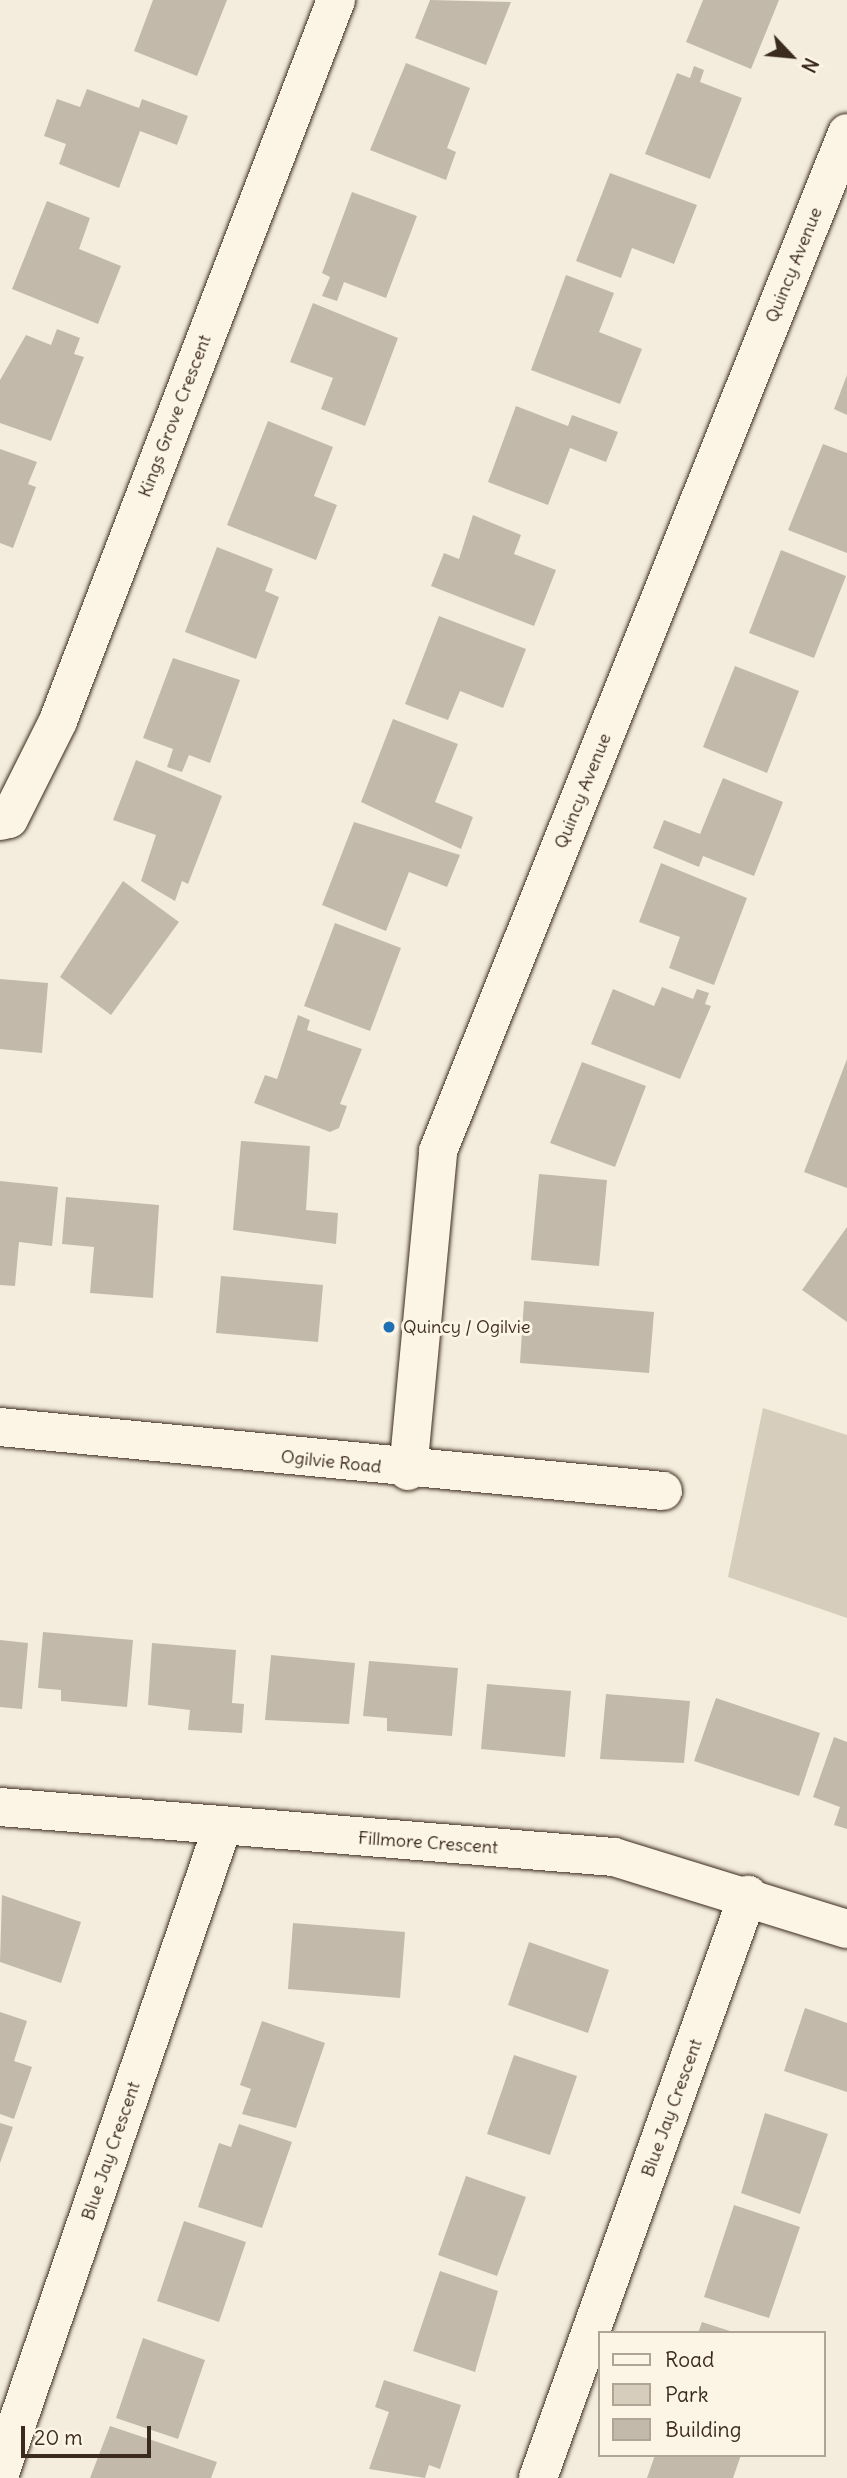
<!DOCTYPE html>
<style>
body{margin:0}
#map{position:relative;width:847px;height:2478px;overflow:hidden;background:#f4eddd;font-family:Delius,sans-serif}
div>[style]{position:absolute}
[style*='--x']{left:calc(var(--x)*1px);top:calc(var(--y)*1px);width:calc(var(--w)*1px);rotate:calc(var(--a)*1deg)}
.green>*{inset:0;background:#d6cdbd}
.building>*{inset:0;background:#c3b9aa}
.roads{filter:drop-shadow(0 0 2px #3b2a1e) drop-shadow(0 0 2px #3b2a1e)}
.minor>*{height:38px;margin:-19px;padding:0 19px;transform-origin:19px;border-radius:19px;background:#fcf5e5}
.dots>*{width:19px;height:19px;translate:-50% -50%;box-sizing:border-box;border:4px solid #fcf5e5;border-radius:50%}
span{translate:-50% -50%;white-space:nowrap;text-align:center;line-height:1.15;-webkit-text-stroke:6px #fcf5e5;paint-order:stroke}
.street-label{font-size:18px;color:#3b2a1e}
.poi-label{font-size:18px;color:#3b2a1e}
.left{translate:0 -50%;text-align:left}
.legend{position:absolute;left:598px;top:2331px;width:228px;height:126px;box-sizing:border-box;background:#fcf5e5;border:2px solid #afa495;margin:0;padding:9px 12px;list-style:none;font-size:21px;color:#3b2a1e}
.legend li{display:flex;align-items:center;gap:14px;height:35px}
.legend b{width:35px;border:2px solid #afa495}
.north{position:absolute;left:756px;top:21px;width:70px;height:70px;-webkit-text-stroke:5px #fcf5e5;paint-order:stroke;rotate:116deg;font-size:19px;font-weight:700;line-height:28px;text-align:center;color:#3b2a1e}
.north::after{content:'';display:block;margin:auto;width:24px;height:32px;background:#3b2a1e;clip-path:polygon(50% 0,100% 100%,50% 72%,0 100%)}
.scale{position:absolute;left:21px;top:2426px;width:130px;height:32px;box-sizing:border-box;border:4px solid #3b2a1e;border-top:0;padding-left:9px;font-size:21px;line-height:24px;white-space:nowrap;color:#3b2a1e;-webkit-text-stroke:5px #fcf5e5;paint-order:stroke}
</style>
<div id="map">
<div class="green">
<div style="clip-path:polygon(763px 1408px,847px 1435px,847px 1618px,728px 1577px)"></div>
</div>
<div class="building">
<div style="clip-path:polygon(153px 0,227px 0,197px 76px,134px 51px)"></div>
<div style="clip-path:polygon(430px 0,511px 2px,486px 65px,415px 38px)"></div>
<div style="clip-path:polygon(703px 0,779px 0,751px 69px,686px 42px)"></div>
<div style="clip-path:polygon(406px 63px,470px 88px,447px 148px,456px 152px,446px 180px,370px 150px)"></div>
<div style="clip-path:polygon(694px 66px,704px 70px,700px 82px,742px 98px,710px 179px,645px 154px,677px 73px,690px 78px)"></div>
<div style="clip-path:polygon(87px 89px,139px 108px,142px 99px,188px 116px,177px 145px,140px 131px,119px 188px,59px 164px,66px 144px,44px 136px,57px 99px,80px 107px)"></div>
<div style="clip-path:polygon(610px 173px,697px 205px,674px 264px,632px 248px,621px 278px,576px 261px)"></div>
<div style="clip-path:polygon(352px 192px,417px 216px,386px 298px,344px 282px,337px 301px,322px 296px,330px 277px,322px 273px)"></div>
<div style="clip-path:polygon(47px 201px,90px 218px,79px 249px,121px 266px,98px 324px,12px 289px)"></div>
<div style="clip-path:polygon(566px 275px,614px 293px,599px 332px,642px 349px,620px 404px,531px 370px)"></div>
<div style="clip-path:polygon(313px 303px,398px 338px,365px 426px,321px 409px,333px 378px,290px 362px)"></div>
<div style="clip-path:polygon(57px 329px,80px 338px,74px 354px,84px 357px,51px 441px,0 423px,0 380px,26px 335px,51px 345px)"></div>
<div style="clip-path:polygon(847px 375px,847px 415px,834px 409px)"></div>
<div style="clip-path:polygon(516px 406px,568px 426px,572px 415px,618px 432px,606px 462px,570px 448px,548px 505px,488px 482px)"></div>
<div style="clip-path:polygon(268px 421px,333px 447px,314px 496px,337px 505px,316px 560px,227px 525px)"></div>
<div style="clip-path:polygon(823px 444px,847px 453px,847px 553px,788px 530px)"></div>
<div style="clip-path:polygon(0 449px,37px 462px,28px 484px,36px 487px,13px 548px,0 543px)"></div>
<div style="clip-path:polygon(473px 515px,521px 535px,514px 554px,556px 570px,534px 626px,431px 586px,444px 553px,459px 559px)"></div>
<div style="clip-path:polygon(217px 547px,273px 569px,265px 591px,279px 597px,256px 659px,185px 632px)"></div>
<div style="clip-path:polygon(781px 550px,846px 576px,814px 658px,749px 633px)"></div>
<div style="clip-path:polygon(439px 616px,526px 649px,503px 708px,460px 691px,448px 720px,405px 704px)"></div>
<div style="clip-path:polygon(173px 658px,240px 680px,210px 763px,189px 755px,182px 772px,167px 767px,173px 749px,143px 738px)"></div>
<div style="clip-path:polygon(735px 666px,799px 691px,767px 773px,703px 747px)"></div>
<div style="clip-path:polygon(393px 719px,458px 744px,435px 802px,473px 817px,461px 849px,361px 802px)"></div>
<div style="clip-path:polygon(136px 760px,222px 796px,188px 884px,182px 881px,175px 901px,141px 881px,156px 835px,113px 820px)"></div>
<div style="clip-path:polygon(723px 778px,783px 802px,754px 876px,703px 856px,699px 867px,653px 848px,664px 820px,700px 834px)"></div>
<div style="clip-path:polygon(354px 822px,460px 855px,447px 887px,409px 872px,386px 931px,322px 905px)"></div>
<div style="clip-path:polygon(661px 863px,747px 898px,714px 985px,669px 968px,680px 937px,639px 922px)"></div>
<div style="clip-path:polygon(123px 881px,179px 922px,111px 1015px,60px 977px)"></div>
<div style="clip-path:polygon(335px 923px,401px 948px,370px 1031px,304px 1006px)"></div>
<div style="clip-path:polygon(0 979px,48px 983px,42px 1053px,0 1049px)"></div>
<div style="clip-path:polygon(662px 987px,693px 999px,697px 989px,709px 993px,705px 1004px,711px 1006px,680px 1079px,591px 1044px,613px 989px,654px 1006px)"></div>
<div style="clip-path:polygon(298px 1015px,310px 1020px,307px 1030px,362px 1049px,340px 1104px,347px 1106px,339px 1128px,330px 1132px,254px 1103px,265px 1075px,277px 1079px)"></div>
<div style="clip-path:polygon(847px 1059px,847px 1188px,804px 1172px)"></div>
<div style="clip-path:polygon(582px 1062px,646px 1086px,615px 1167px,550px 1143px)"></div>
<div style="clip-path:polygon(241px 1141px,310px 1146px,306px 1210px,338px 1213px,336px 1244px,233px 1230px)"></div>
<div style="clip-path:polygon(539px 1174px,607px 1180px,599px 1266px,531px 1260px)"></div>
<div style="clip-path:polygon(0 1181px,58px 1187px,52px 1246px,19px 1242px,15px 1286px,0 1285px)"></div>
<div style="clip-path:polygon(66px 1197px,159px 1205px,153px 1298px,90px 1293px,94px 1247px,62px 1244px)"></div>
<div style="clip-path:polygon(847px 1227px,847px 1322px,802px 1290px)"></div>
<div style="clip-path:polygon(221px 1276px,323px 1285px,318px 1342px,216px 1333px)"></div>
<div style="clip-path:polygon(524px 1301px,654px 1312px,649px 1373px,520px 1363px)"></div>
<div style="clip-path:polygon(43px 1632px,133px 1640px,127px 1707px,61px 1701px,61px 1690px,38px 1688px)"></div>
<div style="clip-path:polygon(0 1640px,28px 1643px,22px 1709px,0 1707px)"></div>
<div style="clip-path:polygon(152px 1643px,236px 1650px,232px 1703px,244px 1704px,242px 1733px,188px 1730px,190px 1710px,148px 1705px)"></div>
<div style="clip-path:polygon(271px 1655px,355px 1663px,349px 1724px,265px 1720px)"></div>
<div style="clip-path:polygon(369px 1661px,458px 1668px,452px 1736px,387px 1731px,387px 1718px,363px 1716px)"></div>
<div style="clip-path:polygon(487px 1684px,571px 1691px,565px 1757px,481px 1749px)"></div>
<div style="clip-path:polygon(606px 1694px,690px 1701px,684px 1763px,600px 1759px)"></div>
<div style="clip-path:polygon(716px 1698px,820px 1733px,799px 1796px,694px 1761px)"></div>
<div style="clip-path:polygon(834px 1737px,847px 1742px,847px 1829px,834px 1825px,840px 1807px,813px 1797px)"></div>
<div style="clip-path:polygon(2px 1895px,81px 1922px,61px 1983px,0 1962px)"></div>
<div style="clip-path:polygon(293px 1923px,405px 1932px,400px 1998px,288px 1989px)"></div>
<div style="clip-path:polygon(529px 1942px,609px 1970px,588px 2033px,508px 2005px)"></div>
<div style="clip-path:polygon(805px 2008px,847px 2023px,847px 2092px,784px 2071px)"></div>
<div style="clip-path:polygon(0 2012px,27px 2021px,14px 2061px,32px 2067px,14px 2119px,0 2114px)"></div>
<div style="clip-path:polygon(262px 2021px,325px 2043px,296px 2128px,242px 2114px,251px 2089px,240px 2085px)"></div>
<div style="clip-path:polygon(514px 2055px,577px 2076px,550px 2155px,487px 2134px)"></div>
<div style="clip-path:polygon(765px 2113px,828px 2134px,800px 2214px,741px 2193px)"></div>
<div style="clip-path:polygon(0 2123px,13px 2127px,0 2163px)"></div>
<div style="clip-path:polygon(239px 2124px,292px 2142px,262px 2228px,198px 2207px,219px 2143px,231px 2147px)"></div>
<div style="clip-path:polygon(466px 2176px,526px 2197px,497px 2276px,438px 2255px)"></div>
<div style="clip-path:polygon(734px 2205px,800px 2227px,769px 2318px,704px 2297px)"></div>
<div style="clip-path:polygon(184px 2221px,246px 2242px,219px 2322px,157px 2301px)"></div>
<div style="clip-path:polygon(440px 2271px,498px 2291px,475px 2372px,413px 2351px)"></div>
<div style="clip-path:polygon(702px 2322px,733px 2332px,733px 2333px,698px 2333px)"></div>
<div style="clip-path:polygon(143px 2338px,205px 2360px,178px 2439px,116px 2418px)"></div>
<div style="clip-path:polygon(384px 2380px,461px 2405px,440px 2469px,429px 2465px,425px 2478px,369px 2469px,389px 2412px,375px 2407px)"></div>
<div style="clip-path:polygon(110px 2426px,217px 2462px,211px 2478px,90px 2478px)"></div>
<div style="clip-path:polygon(655px 2455px,741px 2455px,733px 2478px,647px 2478px)"></div>
</div>
<div class="roads">
<div class="minor">
<div style="--x:0;--y:821;--w:9;--a:-13"></div>
<div style="--x:9;--y:819;--w:110;--a:-63.4"></div>
<div style="--x:58;--y:721;--w:773;--a:-68.91"></div>
<div style="--x:0;--y:1427;--w:666;--a:5.51"></div>
<div style="--x:408;--y:1471;--w:321;--a:-84.6"></div>
<div style="--x:438;--y:1151;--w:1097;--a:-68.11"></div>
<div style="--x:0;--y:1807;--w:616;--a:4.66"></div>
<div style="--x:614;--y:1857;--w:244;--a:17.2"></div>
<div style="--x:0;--y:2473;--w:682;--a:-71.01"></div>
<div style="--x:538;--y:2478;--w:620;--a:-70.19"></div>
</div>
</div>
<div class="dots">
<div style="left:389px;top:1327px;background:#1f6fb2"></div>
</div>
<div class="street-label">
<span style="left:794px;top:265px;rotate:-68deg">Quincy Avenue</span>
<span style="left:175px;top:416px;rotate:-69deg">Kings Grove Crescent</span>
<span style="left:583px;top:791px;rotate:-68deg">Quincy Avenue</span>
<span style="left:331px;top:1462px;rotate:6deg">Ogilvie Road</span>
<span style="left:428px;top:1843px;rotate:4deg">Fillmore Crescent</span>
<span style="left:672px;top:2108px;rotate:-70deg">Blue Jay Crescent</span>
<span style="left:111px;top:2151px;rotate:-71deg">Blue Jay Crescent</span>
</div>
<div class="poi-label">
<span class="left" style="left:403px;top:1327px">Quincy / Ogilvie</span>
</div>
<ul class="legend">
<li><b style="height:9px;background:#fcf5e5"></b>Road</li>
<li><b style="height:19px;background:#d6cdbd"></b>Park</li>
<li><b style="height:19px;background:#c3b9aa"></b>Building</li>
</ul>
<div class="north">N</div>
<div class="scale">20 m</div>
</div>
